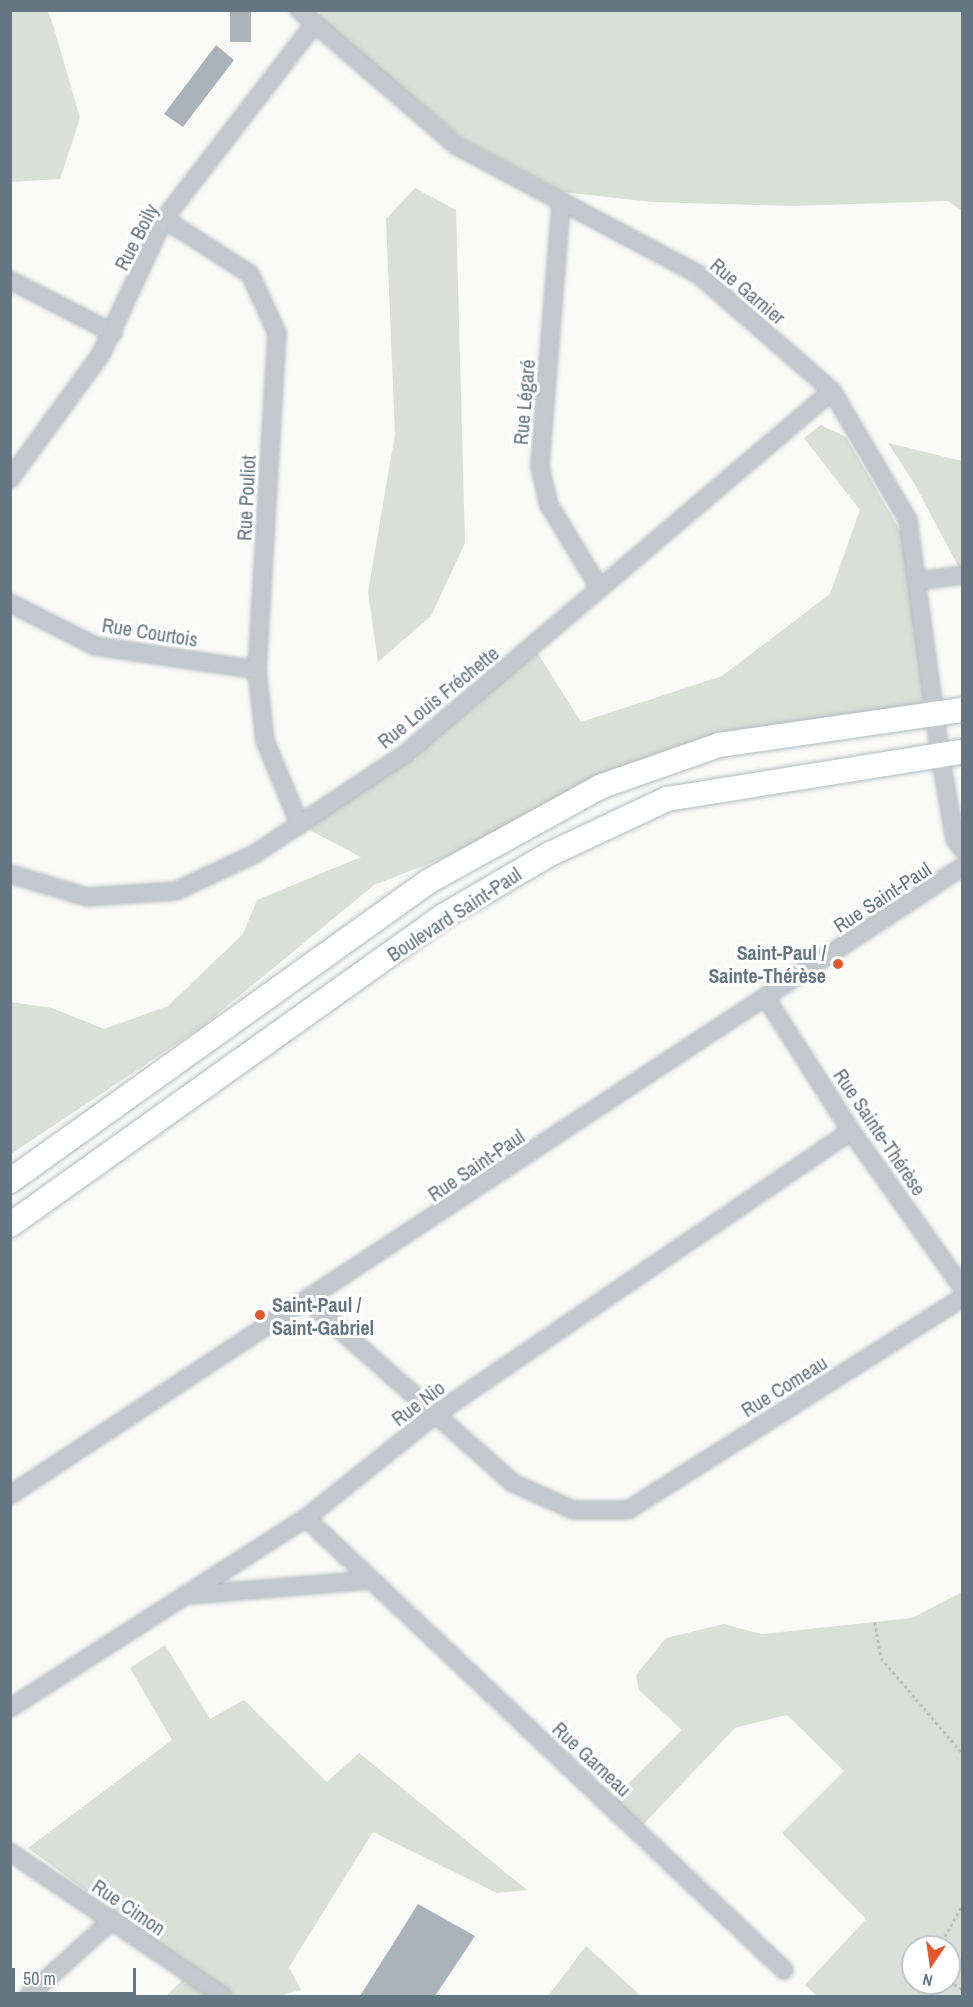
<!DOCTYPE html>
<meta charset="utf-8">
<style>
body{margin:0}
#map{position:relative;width:973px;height:2007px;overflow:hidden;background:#fafaf8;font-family:"Archivo Narrow",sans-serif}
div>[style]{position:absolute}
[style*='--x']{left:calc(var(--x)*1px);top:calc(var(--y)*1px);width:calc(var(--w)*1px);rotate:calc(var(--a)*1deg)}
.green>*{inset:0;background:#dadfd7}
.building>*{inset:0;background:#aab3b9}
.path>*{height:3px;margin-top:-1.5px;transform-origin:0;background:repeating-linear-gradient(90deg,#bbbfc2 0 3px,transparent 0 6px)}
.roads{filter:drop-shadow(0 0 2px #b3babf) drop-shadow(0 0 2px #b3babf)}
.street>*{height:16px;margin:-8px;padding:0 8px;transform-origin:8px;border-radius:8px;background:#c3c8cc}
.secondary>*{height:24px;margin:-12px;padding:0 12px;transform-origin:12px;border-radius:12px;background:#fff}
.dots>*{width:16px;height:16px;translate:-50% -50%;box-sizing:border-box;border:3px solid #fff;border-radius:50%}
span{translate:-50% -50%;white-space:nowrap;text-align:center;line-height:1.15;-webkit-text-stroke:6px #fff;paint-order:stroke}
.street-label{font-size:20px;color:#657683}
.poi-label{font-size:20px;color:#657683;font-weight:700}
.right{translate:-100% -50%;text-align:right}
.left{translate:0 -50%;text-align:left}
.frame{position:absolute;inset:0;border:12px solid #657683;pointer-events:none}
.north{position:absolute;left:901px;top:1935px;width:60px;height:60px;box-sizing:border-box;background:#fff;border:2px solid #c1c8cd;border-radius:50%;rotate:193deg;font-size:16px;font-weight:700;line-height:24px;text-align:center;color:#657683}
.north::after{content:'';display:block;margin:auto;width:21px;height:27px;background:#e4572e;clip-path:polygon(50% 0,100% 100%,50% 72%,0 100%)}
.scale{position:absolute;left:12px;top:1968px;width:124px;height:27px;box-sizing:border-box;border:3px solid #657683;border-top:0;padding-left:8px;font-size:18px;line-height:21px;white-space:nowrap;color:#657683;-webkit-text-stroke:4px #fff;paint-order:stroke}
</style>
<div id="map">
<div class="green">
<div style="clip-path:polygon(11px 10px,48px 11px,54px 28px,80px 118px,60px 179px,11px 182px)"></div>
<div style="clip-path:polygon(322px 10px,962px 11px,962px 211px,948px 201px,793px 206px,653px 202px,562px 192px,465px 140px,317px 18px)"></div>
<div style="clip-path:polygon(415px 188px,456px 210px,465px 543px,431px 616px,378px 662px,368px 592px,395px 434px,386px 219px)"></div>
<div style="clip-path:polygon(821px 425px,846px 437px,904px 537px,924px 698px,917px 711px,771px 730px,374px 885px,203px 1026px,11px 1154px,11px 1002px,52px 1008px,104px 1029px,168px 1006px,243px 934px,257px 900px,361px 857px,300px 825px,533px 646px,581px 722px,722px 676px,830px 594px,860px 510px,804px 438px)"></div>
<div style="clip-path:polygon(888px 443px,962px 461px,962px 573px,914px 483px)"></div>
<div style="clip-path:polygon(evenodd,962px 1592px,962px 1996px,817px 1996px,805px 1985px,866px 1919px,782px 1833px,844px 1771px,787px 1715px,735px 1728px,637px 1831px,608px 1804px,682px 1730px,639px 1690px,636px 1675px,666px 1638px,724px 1624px,761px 1634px,912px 1618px,962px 1592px,913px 1947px,949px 1947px,949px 1983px,913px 1983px,913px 1947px)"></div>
<div style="clip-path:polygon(165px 1645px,210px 1719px,244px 1700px,327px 1782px,359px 1753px,527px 1890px,497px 1893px,373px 1832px,289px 1967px,301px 1990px,279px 1996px,166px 1996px,193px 1970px,28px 1848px,172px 1740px,130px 1668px)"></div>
<div style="clip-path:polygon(586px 1946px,641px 1996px,548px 1996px)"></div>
</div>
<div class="building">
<div style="clip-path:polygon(230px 10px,251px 10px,251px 42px,230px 42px)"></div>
<div style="clip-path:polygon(216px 45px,234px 60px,183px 127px,164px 114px)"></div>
<div style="clip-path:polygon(418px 1904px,475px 1936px,435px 1996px,360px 1996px)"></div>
</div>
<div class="path">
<div style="--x:875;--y:1622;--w:36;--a:81"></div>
<div style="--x:881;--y:1658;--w:125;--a:49.5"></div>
<div style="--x:939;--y:1947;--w:47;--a:-60.7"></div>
<div style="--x:949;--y:1981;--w:15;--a:32"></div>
</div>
<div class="roads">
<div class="street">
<div style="--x:299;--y:10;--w:208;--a:40.7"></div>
<div style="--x:457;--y:146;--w:273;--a:28"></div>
<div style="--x:698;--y:274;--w:178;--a:41.1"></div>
<div style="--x:832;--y:391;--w:150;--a:59.5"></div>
<div style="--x:908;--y:520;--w:237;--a:82.2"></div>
<div style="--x:940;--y:755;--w:85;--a:79.9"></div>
<div style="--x:955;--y:839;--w:12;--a:55"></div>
<div style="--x:561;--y:204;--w:264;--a:94.6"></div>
<div style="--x:540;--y:467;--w:39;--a:77"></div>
<div style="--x:549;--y:505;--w:98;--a:58.7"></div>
<div style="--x:164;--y:219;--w:102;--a:32.6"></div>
<div style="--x:250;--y:274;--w:65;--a:65.4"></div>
<div style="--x:277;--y:333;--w:338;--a:93.4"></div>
<div style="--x:257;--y:670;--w:71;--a:83.6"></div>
<div style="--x:265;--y:741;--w:91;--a:67.4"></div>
<div style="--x:10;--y:280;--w:116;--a:27.2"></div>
<div style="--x:10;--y:479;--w:155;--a:-53.9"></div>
<div style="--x:101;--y:354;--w:149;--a:-65"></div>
<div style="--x:164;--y:219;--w:246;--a:-52.4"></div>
<div style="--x:919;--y:581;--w:43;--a:-7.9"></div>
<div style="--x:10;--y:603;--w:95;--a:26.8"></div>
<div style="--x:95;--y:646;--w:164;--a:8.4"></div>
<div style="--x:10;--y:874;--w:80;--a:16.6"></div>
<div style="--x:87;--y:897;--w:89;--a:-3.9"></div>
<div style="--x:176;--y:891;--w:87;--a:-25.1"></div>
<div style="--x:255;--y:854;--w:180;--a:-33.7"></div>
<div style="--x:405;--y:754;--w:560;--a:-40.37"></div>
<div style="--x:766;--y:998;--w:158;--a:57.4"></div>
<div style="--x:851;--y:1131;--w:191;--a:54.6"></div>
<div style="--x:308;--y:1301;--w:274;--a:41.6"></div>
<div style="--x:513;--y:1483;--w:66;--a:24.2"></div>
<div style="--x:573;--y:1510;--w:55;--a:0"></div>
<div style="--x:628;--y:1510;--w:396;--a:-32.4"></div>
<div style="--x:10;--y:1495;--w:1140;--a:-33.41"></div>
<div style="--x:306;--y:1518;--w:658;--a:43.4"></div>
<div style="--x:190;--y:1595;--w:182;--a:-4.7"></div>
<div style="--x:10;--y:1708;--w:352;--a:-32.7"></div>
<div style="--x:306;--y:1518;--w:166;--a:-38.7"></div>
<div style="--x:436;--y:1414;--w:502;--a:-34.29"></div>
<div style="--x:10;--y:1852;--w:257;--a:34.1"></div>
<div style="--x:28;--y:1996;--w:113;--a:-42.1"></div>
</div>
<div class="secondary">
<div style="--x:10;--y:1181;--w:515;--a:-35.6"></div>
<div style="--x:429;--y:881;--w:197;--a:-28.8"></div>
<div style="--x:602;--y:786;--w:124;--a:-19.3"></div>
<div style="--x:719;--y:745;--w:246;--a:-8.2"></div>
<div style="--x:10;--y:1225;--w:534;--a:-35.48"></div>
<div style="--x:445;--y:915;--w:121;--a:-30.2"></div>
<div style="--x:550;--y:854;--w:129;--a:-25.2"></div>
<div style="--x:667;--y:799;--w:299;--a:-9.1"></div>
</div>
</div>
<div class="dots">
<div style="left:838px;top:964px;background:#e4572e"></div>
<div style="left:260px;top:1315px;background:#e4572e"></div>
</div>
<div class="street-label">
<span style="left:136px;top:237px;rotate:-63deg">Rue Boily</span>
<span style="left:748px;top:291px;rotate:40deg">Rue Garnier</span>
<span style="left:524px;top:402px;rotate:-85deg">Rue Légaré</span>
<span style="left:246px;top:498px;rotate:-87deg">Rue Pouliot</span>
<span style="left:150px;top:632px;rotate:9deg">Rue Courtois</span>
<span style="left:438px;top:697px;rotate:-39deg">Rue Louis Fréchette</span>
<span style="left:882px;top:897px;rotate:-33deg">Rue Saint-Paul</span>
<span style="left:454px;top:914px;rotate:-33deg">Boulevard Saint-Paul</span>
<span style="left:880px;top:1132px;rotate:56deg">Rue Sainte-Thérèse</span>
<span style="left:476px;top:1165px;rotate:-34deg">Rue Saint-Paul</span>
<span style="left:784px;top:1386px;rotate:-32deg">Rue Comeau</span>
<span style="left:418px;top:1403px;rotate:-37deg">Rue Nio</span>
<span style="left:592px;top:1759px;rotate:43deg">Rue Garneau</span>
<span style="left:129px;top:1907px;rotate:34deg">Rue Cimon</span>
</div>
<div class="poi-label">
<span class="right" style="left:826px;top:964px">Saint-Paul /<br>Sainte-Thérèse</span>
<span class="left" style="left:272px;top:1316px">Saint-Paul /<br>Saint-Gabriel</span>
</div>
<div class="frame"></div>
<div class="north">N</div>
<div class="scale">50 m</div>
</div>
